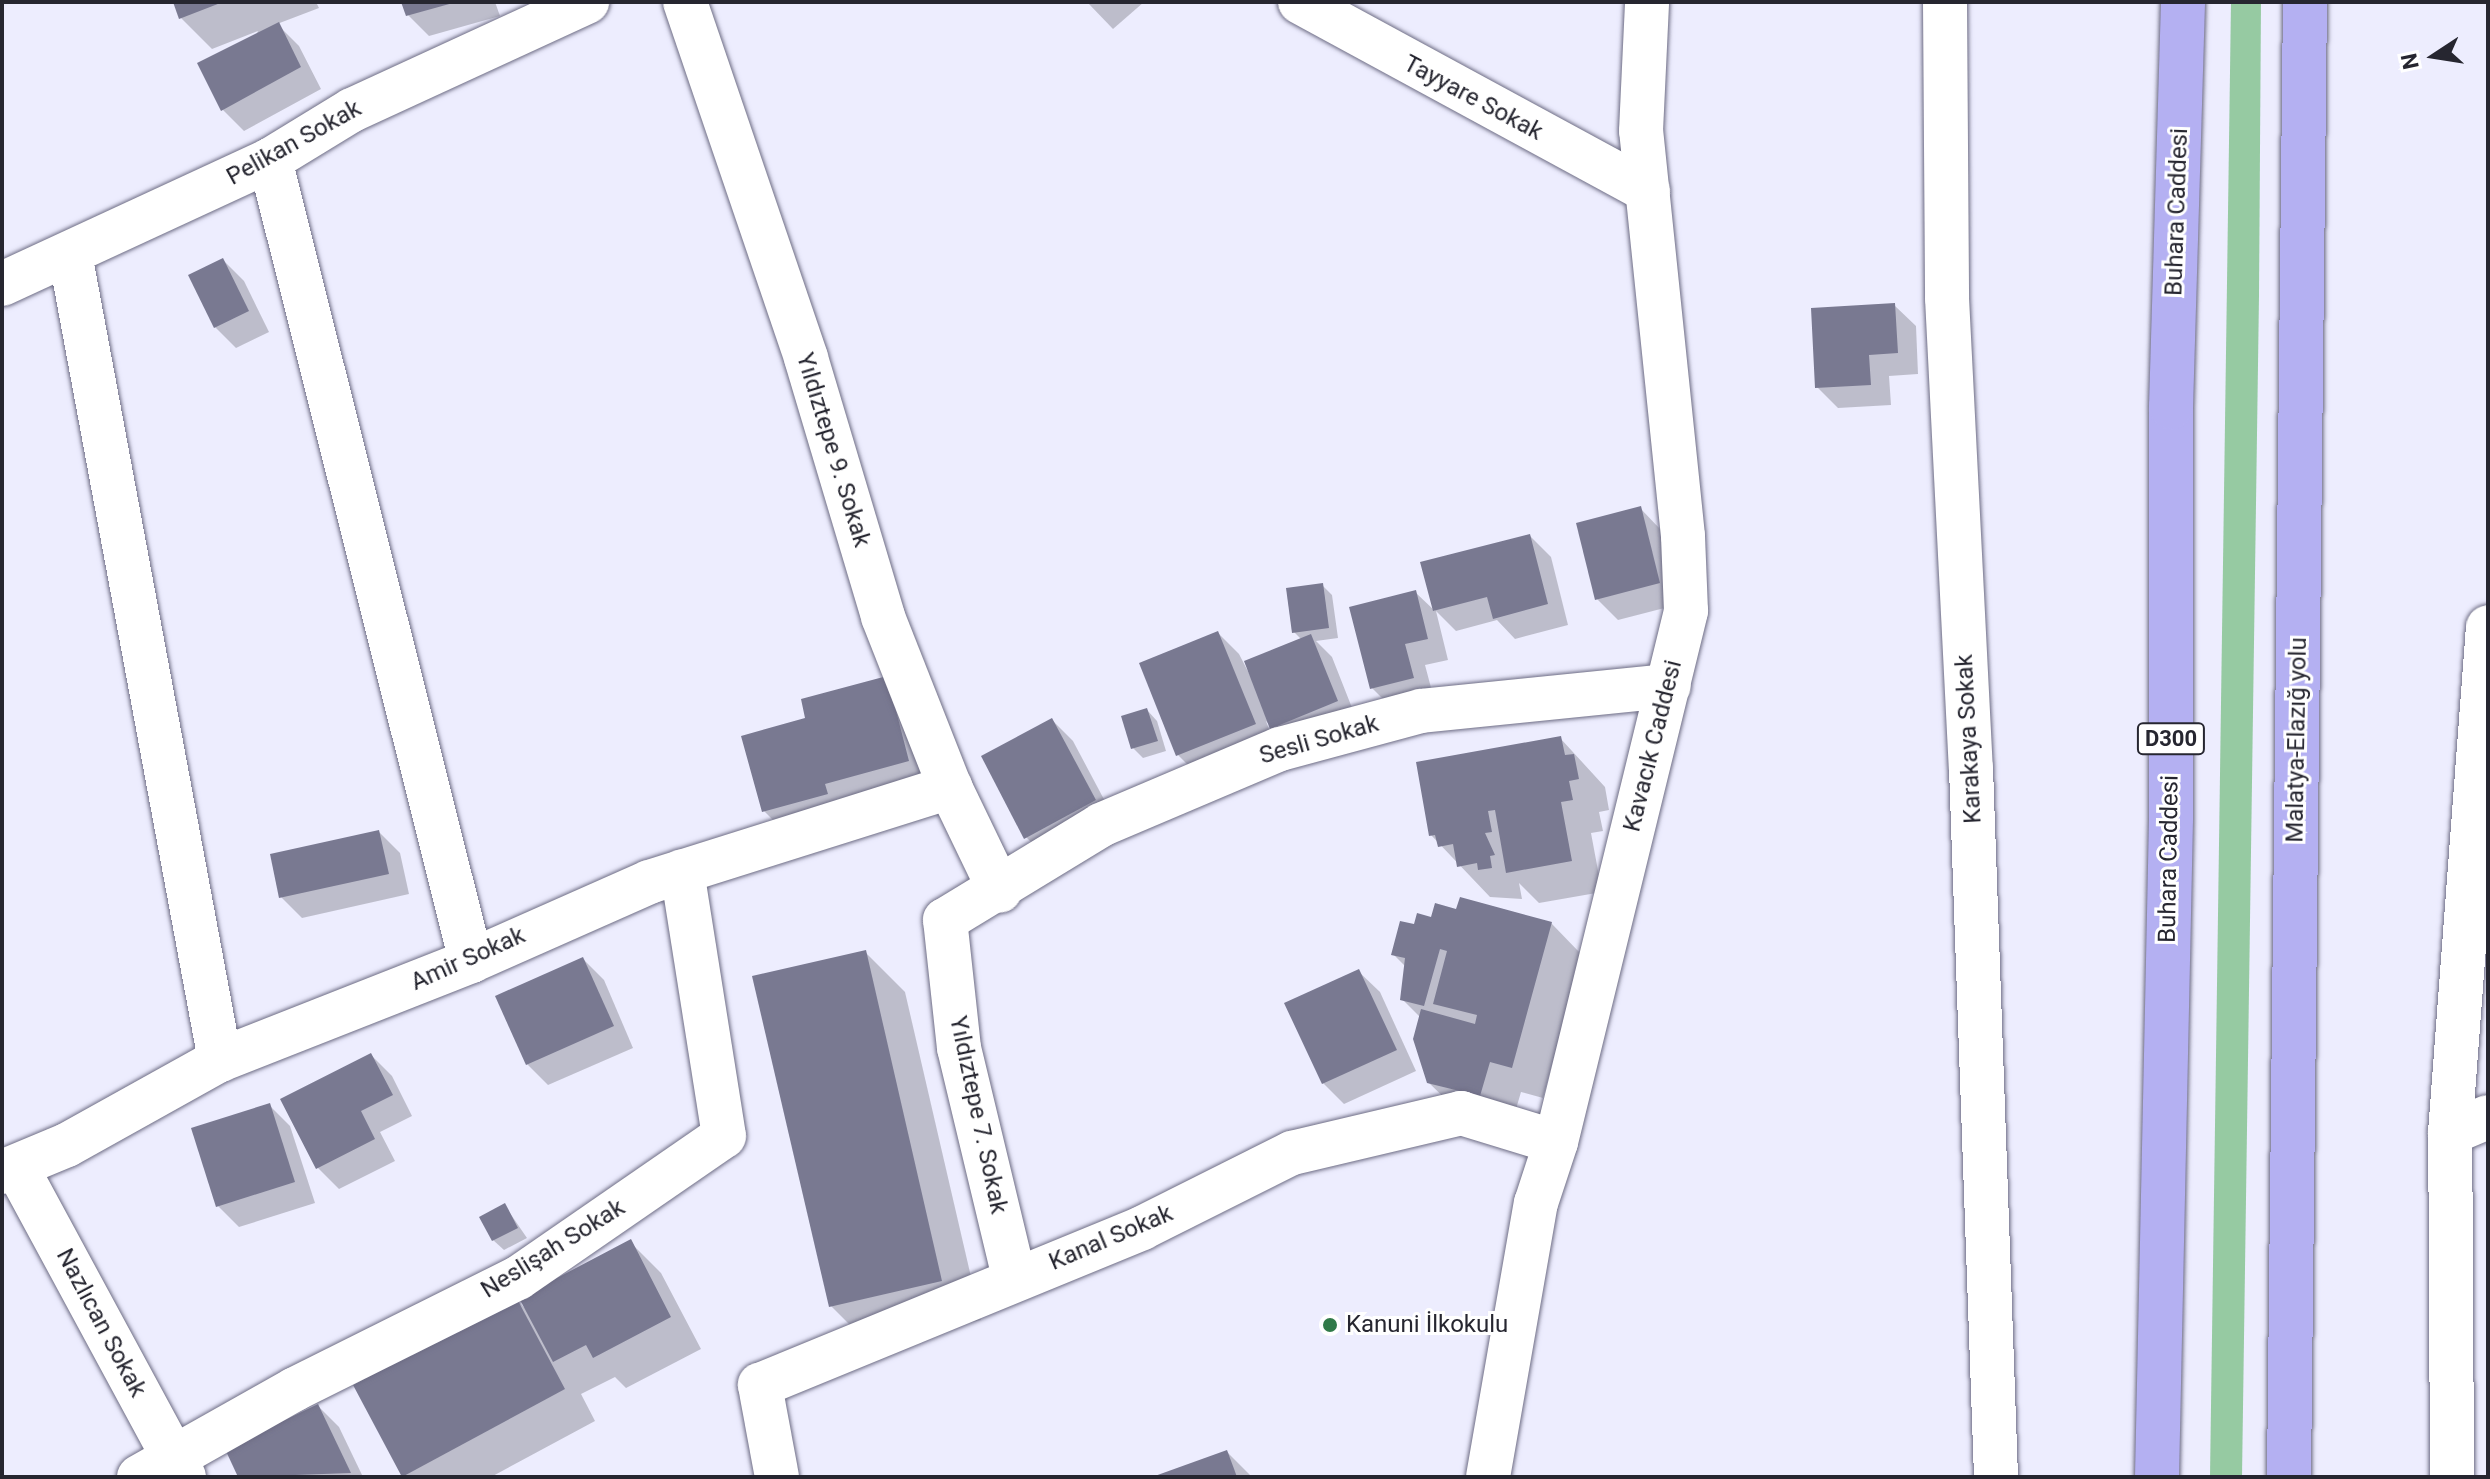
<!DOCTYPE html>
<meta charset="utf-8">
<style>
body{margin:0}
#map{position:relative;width:2490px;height:1479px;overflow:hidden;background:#ededfe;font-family:Roboto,sans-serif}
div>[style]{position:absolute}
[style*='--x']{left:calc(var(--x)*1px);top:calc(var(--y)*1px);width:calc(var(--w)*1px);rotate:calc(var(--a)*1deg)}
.green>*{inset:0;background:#96caa2}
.shadow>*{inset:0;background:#0003}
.building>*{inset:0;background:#797991}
.roads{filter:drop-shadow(0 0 2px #6d6c84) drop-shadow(0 0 2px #6d6c84)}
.minor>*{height:44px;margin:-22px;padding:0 22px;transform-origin:22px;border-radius:22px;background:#fff}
.tertiary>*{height:44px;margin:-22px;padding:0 22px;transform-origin:22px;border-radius:22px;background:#fff}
.trunk>*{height:44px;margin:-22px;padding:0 22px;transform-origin:22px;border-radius:22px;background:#b4b0f2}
.dots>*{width:22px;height:22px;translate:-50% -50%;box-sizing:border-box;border:4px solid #fff;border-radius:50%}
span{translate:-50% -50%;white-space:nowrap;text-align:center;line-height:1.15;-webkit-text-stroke:6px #fff;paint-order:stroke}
.shield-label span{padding:2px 6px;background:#fff;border:2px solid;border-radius:6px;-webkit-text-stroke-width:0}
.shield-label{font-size:22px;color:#262630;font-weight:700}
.street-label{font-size:24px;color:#262630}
.poi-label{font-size:24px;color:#262630}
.left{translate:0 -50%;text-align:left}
.frame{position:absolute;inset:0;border:4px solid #262630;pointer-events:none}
.north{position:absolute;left:2394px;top:16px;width:80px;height:80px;-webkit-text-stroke:6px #fff;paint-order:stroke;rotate:258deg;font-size:22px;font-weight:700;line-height:32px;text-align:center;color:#262630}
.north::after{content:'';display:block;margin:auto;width:28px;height:36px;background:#262630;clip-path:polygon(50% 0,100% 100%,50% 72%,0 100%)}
</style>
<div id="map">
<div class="green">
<div style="clip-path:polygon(2231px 2px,2261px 2px,2259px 295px,2242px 1477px,2210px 1477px)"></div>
</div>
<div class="shadow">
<div style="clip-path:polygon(175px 2px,316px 2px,319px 8px,277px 24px,299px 46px,321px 89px,244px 131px,223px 110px,258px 31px,212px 49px,181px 18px)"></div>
<div style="clip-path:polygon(403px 2px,495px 2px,500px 16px,429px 36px,408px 15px)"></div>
<div style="clip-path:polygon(1087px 2px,1144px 2px,1113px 29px)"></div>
<div style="clip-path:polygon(223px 260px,244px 281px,269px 332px,236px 348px,215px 327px)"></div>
<div style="clip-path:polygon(1894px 305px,1916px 326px,1918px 374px,1889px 376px,1891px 405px,1838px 408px,1817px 387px)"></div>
<div style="clip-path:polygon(1640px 508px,1661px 530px,1680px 604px,1618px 620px,1597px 599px)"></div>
<div style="clip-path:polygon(1530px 536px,1551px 557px,1568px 625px,1515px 639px,1497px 620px,1456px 631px,1436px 611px,1448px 660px,1425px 665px,1434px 699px,1393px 709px,1372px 688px,1415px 592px,1435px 611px,1422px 563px)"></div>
<div style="clip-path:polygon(1322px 585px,1332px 595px,1338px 638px,1316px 641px,1332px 657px,1358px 723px,1293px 749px,1266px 721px,1275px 745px,1199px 776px,1178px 755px,1218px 633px,1239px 654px,1258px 691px,1302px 640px,1294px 632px)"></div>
<div style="clip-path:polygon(886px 678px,939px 792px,795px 842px,764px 811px,808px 720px)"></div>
<div style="clip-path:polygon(1147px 710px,1157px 721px,1166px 751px,1143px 758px,1133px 748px)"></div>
<div style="clip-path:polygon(1052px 720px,1073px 741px,1116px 822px,1047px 858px,1026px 837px)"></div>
<div style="clip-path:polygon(1561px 739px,1605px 787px,1609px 810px,1599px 812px,1603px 831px,1591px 833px,1602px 892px,1539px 903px,1519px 883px,1522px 899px,1490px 897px,1431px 835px)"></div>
<div style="clip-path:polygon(379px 832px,400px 853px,409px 894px,302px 918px,281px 897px)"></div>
<div style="clip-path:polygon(1458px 911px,1551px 923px,1582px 955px,1543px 1098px,1521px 1092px,1511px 1126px,1460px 1113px,1428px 1082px,1421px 1018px,1402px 999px,1406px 967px,1393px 954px,1415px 927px)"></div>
<div style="clip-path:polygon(865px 952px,905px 992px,981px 1320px,871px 1346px,831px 1306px)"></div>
<div style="clip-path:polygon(583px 959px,604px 980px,633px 1048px,548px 1085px,527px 1064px)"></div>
<div style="clip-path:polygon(1358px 971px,1380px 992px,1416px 1071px,1344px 1104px,1323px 1083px)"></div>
<div style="clip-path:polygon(371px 1055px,392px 1076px,412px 1116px,380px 1132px,395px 1161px,339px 1189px,318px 1168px)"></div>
<div style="clip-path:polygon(269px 1105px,290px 1126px,315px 1203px,239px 1227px,218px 1206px)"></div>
<div style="clip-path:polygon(505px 1206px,527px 1238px,504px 1250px,493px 1240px)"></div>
<div style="clip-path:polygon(630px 1242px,661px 1273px,701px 1349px,626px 1388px,615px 1377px,581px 1394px,595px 1421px,491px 1477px,404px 1477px,355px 1386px,516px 1299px,527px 1310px)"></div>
<div style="clip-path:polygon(318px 1406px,339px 1427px,363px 1477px,240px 1477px,227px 1450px)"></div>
<div style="clip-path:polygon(1227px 1452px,1252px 1477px,1157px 1477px)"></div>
</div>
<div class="building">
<div style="clip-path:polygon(173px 2px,223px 2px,179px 19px)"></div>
<div style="clip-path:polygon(401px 2px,453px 2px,453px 3px,406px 16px)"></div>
<div style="clip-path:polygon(279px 22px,301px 67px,221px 111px,197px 63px)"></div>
<div style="clip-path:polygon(223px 258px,249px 311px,214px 328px,188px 275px)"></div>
<div style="clip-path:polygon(1895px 303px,1898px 353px,1869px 355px,1871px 385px,1815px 388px,1811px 308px)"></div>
<div style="clip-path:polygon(1641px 506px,1660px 583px,1595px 600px,1576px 523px)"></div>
<div style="clip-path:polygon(1530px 534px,1548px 604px,1493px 619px,1487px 597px,1433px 611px,1420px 562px)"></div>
<div style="clip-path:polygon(1323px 583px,1329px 628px,1292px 633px,1286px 588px)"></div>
<div style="clip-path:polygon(1416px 590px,1428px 639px,1405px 644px,1414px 678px,1370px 689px,1349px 607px)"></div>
<div style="clip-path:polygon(1218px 631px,1256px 724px,1176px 756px,1139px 663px)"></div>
<div style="clip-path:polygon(1311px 634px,1338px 701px,1270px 729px,1244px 661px)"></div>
<div style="clip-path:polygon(887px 676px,909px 761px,825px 784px,828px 794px,762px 812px,741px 736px,805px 718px,801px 699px)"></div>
<div style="clip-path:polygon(1147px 708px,1158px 741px,1131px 749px,1121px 716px)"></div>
<div style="clip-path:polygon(1052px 718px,1096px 800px,1024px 839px,981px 756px)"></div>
<div style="clip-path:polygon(1561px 736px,1565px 755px,1574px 754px,1579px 779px,1569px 781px,1573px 800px,1561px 802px,1572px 861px,1506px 873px,1495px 810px,1488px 811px,1492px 832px,1485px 833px,1495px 855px,1490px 856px,1492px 868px,1478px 870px,1477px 863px,1457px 867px,1453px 844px,1438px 847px,1435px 835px,1429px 836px,1416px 762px)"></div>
<div style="clip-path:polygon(379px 830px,389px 874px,279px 898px,270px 854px)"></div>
<div style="clip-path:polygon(1460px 897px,1552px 922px,1512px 1068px,1490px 1062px,1480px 1096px,1427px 1083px,1413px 1039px,1421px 1009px,1475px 1024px,1477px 1015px,1433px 1004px,1447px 951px,1440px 949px,1424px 1006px,1400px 1000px,1405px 958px,1391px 955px,1400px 921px,1414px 924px,1417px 913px,1431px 917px,1435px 903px,1456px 909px)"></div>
<div style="clip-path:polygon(866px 950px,942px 1281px,829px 1307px,752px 976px)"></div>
<div style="clip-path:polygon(583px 957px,614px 1026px,526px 1065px,495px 996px)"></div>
<div style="clip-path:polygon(1359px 969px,1397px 1050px,1322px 1084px,1284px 1003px)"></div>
<div style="clip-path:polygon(371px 1053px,393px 1095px,361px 1111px,375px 1139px,316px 1169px,280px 1099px)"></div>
<div style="clip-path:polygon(270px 1103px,295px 1182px,216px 1207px,191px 1128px)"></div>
<div style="clip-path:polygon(505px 1203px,518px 1228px,492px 1241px,479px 1217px)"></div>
<div style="clip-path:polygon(631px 1239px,671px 1317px,593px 1358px,586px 1345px,553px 1362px,519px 1298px)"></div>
<div style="clip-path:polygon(516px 1297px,565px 1389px,402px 1477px,353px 1385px)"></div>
<div style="clip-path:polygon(318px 1404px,351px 1473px,238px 1477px,225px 1449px)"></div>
<div style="clip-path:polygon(1227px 1450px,1237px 1477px,1152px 1477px)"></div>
</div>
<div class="roads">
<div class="minor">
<div style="--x:685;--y:2;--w:376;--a:71.2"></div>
<div style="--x:806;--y:358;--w:270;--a:73.4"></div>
<div style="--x:883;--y:617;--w:183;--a:68.5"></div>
<div style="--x:950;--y:787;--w:115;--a:64.3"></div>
<div style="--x:1300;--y:2;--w:396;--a:28.5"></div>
<div style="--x:1945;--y:2;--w:296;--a:89.6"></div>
<div style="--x:1947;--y:298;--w:471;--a:87.1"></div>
<div style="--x:1971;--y:768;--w:709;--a:87.98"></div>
<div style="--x:270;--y:160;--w:826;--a:75.91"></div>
<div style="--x:70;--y:254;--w:820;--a:79.46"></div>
<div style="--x:2;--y:284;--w:295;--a:-24.8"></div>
<div style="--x:270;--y:160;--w:96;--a:-31.4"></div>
<div style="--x:352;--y:110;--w:259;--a:-24.7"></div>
<div style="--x:2450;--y:1133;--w:41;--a:-22.8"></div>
<div style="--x:17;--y:1168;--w:351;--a:61.6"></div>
<div style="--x:2;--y:1172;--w:70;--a:-22.6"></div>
<div style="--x:67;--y:1145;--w:175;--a:-29.1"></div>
<div style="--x:220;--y:1060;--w:270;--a:-21.5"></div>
<div style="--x:471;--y:961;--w:195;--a:-23.9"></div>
<div style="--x:649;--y:882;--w:316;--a:-17.5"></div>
<div style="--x:1014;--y:1277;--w:236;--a:-103.5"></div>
<div style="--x:959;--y:1048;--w:129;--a:-96.2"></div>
<div style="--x:945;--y:920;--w:183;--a:-31.3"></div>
<div style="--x:1101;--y:825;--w:194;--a:-23"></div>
<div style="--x:1280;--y:749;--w:146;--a:-15.1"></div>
<div style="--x:1421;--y:711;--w:249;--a:-5.8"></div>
<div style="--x:139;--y:1477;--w:179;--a:-29.4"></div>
<div style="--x:295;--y:1389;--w:249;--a:-26.5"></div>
<div style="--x:518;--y:1278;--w:250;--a:-34.6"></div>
<div style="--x:724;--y:1136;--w:268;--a:-99"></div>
<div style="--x:777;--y:1477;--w:94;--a:-100.5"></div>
<div style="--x:760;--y:1385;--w:413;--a:-22.3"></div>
<div style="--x:1142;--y:1228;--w:168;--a:-26.6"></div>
<div style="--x:1292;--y:1153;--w:174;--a:-13.3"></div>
<div style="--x:1461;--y:1113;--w:99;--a:17"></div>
</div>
<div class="tertiary">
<div style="--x:1488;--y:1477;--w:278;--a:-80.1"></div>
<div style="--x:1536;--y:1203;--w:64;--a:-71.8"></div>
<div style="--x:1556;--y:1142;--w:547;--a:-76.24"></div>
<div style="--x:1686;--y:611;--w:75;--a:-92.3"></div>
<div style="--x:1683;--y:536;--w:407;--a:-95.9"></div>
<div style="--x:1641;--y:131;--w:129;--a:-87.3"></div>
<div style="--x:2452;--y:1477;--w:344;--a:-90.3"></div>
<div style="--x:2450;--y:1133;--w:507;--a:-85.71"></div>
</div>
<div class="trunk">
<div style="--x:2157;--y:1477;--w:659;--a:-88.78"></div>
<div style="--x:2171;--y:818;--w:411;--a:-90"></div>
<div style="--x:2171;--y:407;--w:405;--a:-88.3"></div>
<div style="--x:2289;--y:1477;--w:1475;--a:-89.38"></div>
</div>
</div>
<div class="dots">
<div style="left:1330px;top:1325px;background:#307a48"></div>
</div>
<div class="shield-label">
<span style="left:2171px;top:739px">D300</span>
</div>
<div class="street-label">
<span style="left:1473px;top:98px;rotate:28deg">Tayyare Sokak</span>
<span style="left:294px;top:143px;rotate:-29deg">Pelikan Sokak</span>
<span style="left:2177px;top:212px;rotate:-88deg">Buhara Caddesi</span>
<span style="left:833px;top:450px;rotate:73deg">Yıldıztepe 9. Sokak</span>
<span style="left:1969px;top:739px;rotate:-93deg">Karakaya Sokak</span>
<span style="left:1319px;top:740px;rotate:-16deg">Sesli Sokak</span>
<span style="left:2297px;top:740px;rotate:-89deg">Malatya-Elazığ yolu</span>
<span style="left:1653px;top:746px;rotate:-76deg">Kavacık Caddesi</span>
<span style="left:2169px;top:859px;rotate:-89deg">Buhara Caddesi</span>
<span style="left:468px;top:959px;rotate:-24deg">Amir Sokak</span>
<span style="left:978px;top:1115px;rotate:78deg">Yıldıztepe 7. Sokak</span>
<span style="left:1111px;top:1238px;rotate:-23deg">Kanal Sokak</span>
<span style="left:553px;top:1249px;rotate:-32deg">Neslişah Sokak</span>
<span style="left:101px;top:1323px;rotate:62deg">Nazlıcan Sokak</span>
</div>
<div class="poi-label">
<span class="left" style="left:1346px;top:1325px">Kanuni İlkokulu</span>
</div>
<div class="frame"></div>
<div class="north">N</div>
</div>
